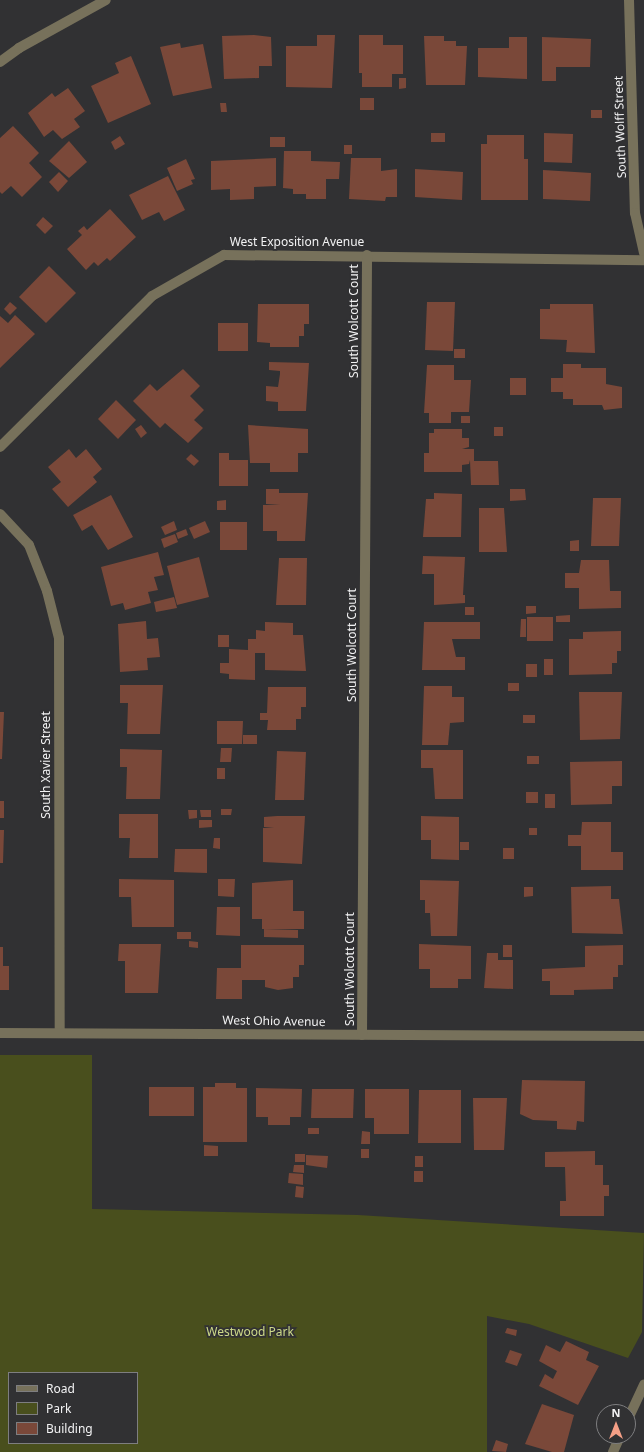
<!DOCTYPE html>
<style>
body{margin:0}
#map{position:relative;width:644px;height:1452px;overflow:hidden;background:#313133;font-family:"Noto Sans",sans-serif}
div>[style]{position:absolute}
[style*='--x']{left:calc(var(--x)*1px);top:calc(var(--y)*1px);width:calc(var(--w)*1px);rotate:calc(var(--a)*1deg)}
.green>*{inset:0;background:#494f1d}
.building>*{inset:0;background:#7a4839}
.minor>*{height:10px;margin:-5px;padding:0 5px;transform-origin:5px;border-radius:5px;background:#77715b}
span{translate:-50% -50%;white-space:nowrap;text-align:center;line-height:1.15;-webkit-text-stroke:3.5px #313133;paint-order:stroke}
.street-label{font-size:12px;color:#f2f2f3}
.park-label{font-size:12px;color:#cdd989}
.legend{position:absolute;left:8px;top:1372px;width:130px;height:72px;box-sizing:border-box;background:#313133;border:1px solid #7e7e80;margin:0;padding:5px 7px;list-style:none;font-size:12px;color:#f2f2f3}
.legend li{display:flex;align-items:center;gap:8px;height:20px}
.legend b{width:20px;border:1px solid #7e7e80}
.north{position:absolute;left:596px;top:1404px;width:40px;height:40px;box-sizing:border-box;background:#313133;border:1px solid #7e7e80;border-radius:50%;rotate:0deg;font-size:11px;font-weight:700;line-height:16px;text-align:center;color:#f2f2f3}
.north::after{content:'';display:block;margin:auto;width:14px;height:18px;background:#f49f86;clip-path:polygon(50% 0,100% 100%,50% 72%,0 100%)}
</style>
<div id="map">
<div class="green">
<div style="clip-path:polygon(evenodd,0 1055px,92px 1055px,92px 1209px,358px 1215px,644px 1233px,642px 1332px,628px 1358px,529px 1324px,487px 1316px,487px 1452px,0 1452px,0 1055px,9px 1373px,137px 1373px,137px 1443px,9px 1443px,9px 1373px)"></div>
</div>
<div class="building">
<div style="clip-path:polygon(254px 35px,271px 37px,272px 66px,259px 66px,259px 78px,224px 79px,222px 36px)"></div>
<div style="clip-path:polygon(317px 35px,335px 35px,332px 88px,286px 87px,286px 46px,317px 46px)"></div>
<div style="clip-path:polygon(359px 35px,383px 35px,383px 45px,403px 45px,403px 74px,392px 74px,392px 87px,362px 87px,362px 73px,359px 73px)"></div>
<div style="clip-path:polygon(424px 36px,444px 36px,444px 41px,456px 41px,456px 46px,467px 46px,465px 85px,426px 85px)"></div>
<div style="clip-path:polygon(509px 37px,527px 37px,527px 79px,478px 77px,478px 48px,509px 48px)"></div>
<div style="clip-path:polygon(542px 37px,591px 39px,590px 67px,556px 67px,556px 81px,542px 81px)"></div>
<div style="clip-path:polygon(180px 43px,181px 48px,203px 44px,212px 88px,173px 96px,160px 47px)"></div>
<div style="clip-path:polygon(131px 56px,151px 104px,108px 123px,91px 86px,119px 73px,115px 63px)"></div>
<div style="clip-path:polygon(399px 78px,406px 78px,406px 88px,399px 89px)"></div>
<div style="clip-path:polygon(68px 88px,85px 111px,74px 119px,80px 127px,62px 139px,53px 130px,44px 137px,28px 113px,52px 93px,55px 97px)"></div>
<div style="clip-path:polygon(360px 98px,374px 98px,374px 110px,360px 110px)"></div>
<div style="clip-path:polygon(220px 103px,226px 103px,227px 112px,221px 112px)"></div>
<div style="clip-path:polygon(591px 110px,602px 110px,602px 118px,591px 118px)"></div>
<div style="clip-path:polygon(13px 126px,39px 153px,29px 163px,42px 177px,22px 197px,11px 186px,2px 194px,0 192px,0 138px)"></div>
<div style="clip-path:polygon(431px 133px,445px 133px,445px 142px,431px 142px)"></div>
<div style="clip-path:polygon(544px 133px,573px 134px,572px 163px,544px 162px)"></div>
<div style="clip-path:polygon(487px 135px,524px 135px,524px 159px,528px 159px,528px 200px,481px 200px,481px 144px,487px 144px)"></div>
<div style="clip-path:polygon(120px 136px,125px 144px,115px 150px,111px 142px)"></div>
<div style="clip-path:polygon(270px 137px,285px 137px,285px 147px,270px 147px)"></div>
<div style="clip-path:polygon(69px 141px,87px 162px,69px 178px,49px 161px)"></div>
<div style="clip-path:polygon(344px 145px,352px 145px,352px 154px,344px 154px)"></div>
<div style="clip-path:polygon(284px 151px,311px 151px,311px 161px,340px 162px,339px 179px,326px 179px,326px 199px,306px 199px,306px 194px,293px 194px,293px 189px,283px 188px)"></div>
<div style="clip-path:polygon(276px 158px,276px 186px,254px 187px,254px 199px,230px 200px,230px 189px,211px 190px,211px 161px)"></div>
<div style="clip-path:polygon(351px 158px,381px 158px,381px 171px,397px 169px,397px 197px,386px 197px,385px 201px,349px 199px)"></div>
<div style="clip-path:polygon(186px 159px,195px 179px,191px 180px,193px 184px,177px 191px,167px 168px)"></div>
<div style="clip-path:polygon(415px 169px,463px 172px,462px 200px,415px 197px)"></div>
<div style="clip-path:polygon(543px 170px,591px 173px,590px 201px,543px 199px)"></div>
<div style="clip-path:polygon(59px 172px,68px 181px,58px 192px,49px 182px)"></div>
<div style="clip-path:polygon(168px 176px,185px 210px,164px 221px,159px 212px,142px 220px,129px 195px)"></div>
<div style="clip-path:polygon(110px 209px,136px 237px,110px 261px,107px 258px,98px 266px,94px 262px,86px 270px,67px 249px,82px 235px,78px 231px,84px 226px,87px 230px)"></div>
<div style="clip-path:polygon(43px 217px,53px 226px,45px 234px,36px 225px)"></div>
<div style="clip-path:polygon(49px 266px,76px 293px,46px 323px,19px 297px)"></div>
<div style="clip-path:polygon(10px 302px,17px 308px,10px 315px,4px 309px)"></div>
<div style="clip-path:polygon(427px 302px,455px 302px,453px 351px,425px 350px)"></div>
<div style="clip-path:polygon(258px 304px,309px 304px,309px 324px,304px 324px,304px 336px,299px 336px,299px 347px,270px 347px,270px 343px,257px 342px)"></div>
<div style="clip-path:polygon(550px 304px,593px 304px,595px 353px,566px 352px,567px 340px,540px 339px,540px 309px,550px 309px)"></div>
<div style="clip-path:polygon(15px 315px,35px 334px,0 368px,0 316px,8px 323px)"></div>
<div style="clip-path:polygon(218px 323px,248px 323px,248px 351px,218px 351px)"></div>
<div style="clip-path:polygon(454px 349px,465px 349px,465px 358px,454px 358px)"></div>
<div style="clip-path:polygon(269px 362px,309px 363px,306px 411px,278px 411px,278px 402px,266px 401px,266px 386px,278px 387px,280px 374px,280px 366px,280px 371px,269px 370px)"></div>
<div style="clip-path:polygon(563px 364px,581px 364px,581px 368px,606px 368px,606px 384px,622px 387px,622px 408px,604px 410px,602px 405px,573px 405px,573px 399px,563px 399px,563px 392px,551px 392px,551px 378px,563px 378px)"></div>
<div style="clip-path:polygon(427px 365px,454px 365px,454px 380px,471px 380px,469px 412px,451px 412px,451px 423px,429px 423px,429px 413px,424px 413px)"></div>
<div style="clip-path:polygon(183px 369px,200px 386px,190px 396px,204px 410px,194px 420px,203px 428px,188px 443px,165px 423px,160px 428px,133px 401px,150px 384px,157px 391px)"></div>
<div style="clip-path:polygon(510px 378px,526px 378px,526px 395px,510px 395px)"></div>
<div style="clip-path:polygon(116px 400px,136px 420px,118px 439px,98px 419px)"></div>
<div style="clip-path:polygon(461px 416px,470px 416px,470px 423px,461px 423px)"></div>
<div style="clip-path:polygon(141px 425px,147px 433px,141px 438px,135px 429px)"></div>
<div style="clip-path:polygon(248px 425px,308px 429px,308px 453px,298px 453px,298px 472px,270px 472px,270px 463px,250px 463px)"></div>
<div style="clip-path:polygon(494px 427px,503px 427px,503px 436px,494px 436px)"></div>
<div style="clip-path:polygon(434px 429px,462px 429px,462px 438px,469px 438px,469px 447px,462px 449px,474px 449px,474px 461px,498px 461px,499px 485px,471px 485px,470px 460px,469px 464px,462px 465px,462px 472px,424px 472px,424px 453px,429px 453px,429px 433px,434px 433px)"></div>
<div style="clip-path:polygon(69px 449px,76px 458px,86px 449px,102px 469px,93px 477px,97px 482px,68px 507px,52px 489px,61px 482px,48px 467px)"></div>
<div style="clip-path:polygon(219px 453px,229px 453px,229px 460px,248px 460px,248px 486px,219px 486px)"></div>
<div style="clip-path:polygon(191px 454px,199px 461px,194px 466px,186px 459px)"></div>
<div style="clip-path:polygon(266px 489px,279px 489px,279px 493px,308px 493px,305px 541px,277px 541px,277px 531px,263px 531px,263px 505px,280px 505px,266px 504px)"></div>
<div style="clip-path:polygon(510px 489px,525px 489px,526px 500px,510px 501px)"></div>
<div style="clip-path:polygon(434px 493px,462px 494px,461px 537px,423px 537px,426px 499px,434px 499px)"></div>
<div style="clip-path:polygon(111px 495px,133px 537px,108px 550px,92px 525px,82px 531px,73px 515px)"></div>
<div style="clip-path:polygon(593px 498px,621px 498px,619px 546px,591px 546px)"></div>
<div style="clip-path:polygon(226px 500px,226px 510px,217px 510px,217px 501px)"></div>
<div style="clip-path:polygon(479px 508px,504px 508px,507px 552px,479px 552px)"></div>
<div style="clip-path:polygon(174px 521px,177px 530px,165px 535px,161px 527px)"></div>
<div style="clip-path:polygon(205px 521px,210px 532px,194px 539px,189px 528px)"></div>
<div style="clip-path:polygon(220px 522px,247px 522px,247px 550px,220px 550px)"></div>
<div style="clip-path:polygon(186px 529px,188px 535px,178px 539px,176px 533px)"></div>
<div style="clip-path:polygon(175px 534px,178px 542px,164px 548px,161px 539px)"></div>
<div style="clip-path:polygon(579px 540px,579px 551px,570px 551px,570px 541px)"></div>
<div style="clip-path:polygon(158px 552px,164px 575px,154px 577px,158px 590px,148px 592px,151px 603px,125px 610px,123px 603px,111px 606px,101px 567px)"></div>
<div style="clip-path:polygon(423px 556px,465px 557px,463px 595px,465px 595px,465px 603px,434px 605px,434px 574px,422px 574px)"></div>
<div style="clip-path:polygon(199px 557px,209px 597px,177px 605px,167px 566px)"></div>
<div style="clip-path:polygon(279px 558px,307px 558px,306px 605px,276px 605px)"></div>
<div style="clip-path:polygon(581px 560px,609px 560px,610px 591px,621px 591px,621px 608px,579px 609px,579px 588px,565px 588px,565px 573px,579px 573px)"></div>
<div style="clip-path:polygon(174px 597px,177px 608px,156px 612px,154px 602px)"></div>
<div style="clip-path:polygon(526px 606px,536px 606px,536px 613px,526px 614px)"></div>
<div style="clip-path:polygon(465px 607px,474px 607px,474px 615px,465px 615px)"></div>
<div style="clip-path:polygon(570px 615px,570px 622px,556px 622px,556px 616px)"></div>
<div style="clip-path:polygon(527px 617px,553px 617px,553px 641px,527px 641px)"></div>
<div style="clip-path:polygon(521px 619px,526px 619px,526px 637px,520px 637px)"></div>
<div style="clip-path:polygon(146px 621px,147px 639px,158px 638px,160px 657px,147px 658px,148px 670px,120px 672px,118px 624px)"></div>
<div style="clip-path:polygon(265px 622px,293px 623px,293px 635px,303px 635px,306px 671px,265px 670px,265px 653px,255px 653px,255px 680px,229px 679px,229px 674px,220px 673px,220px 663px,229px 663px,229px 649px,248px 650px,248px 639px,256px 639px,256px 630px,265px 631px)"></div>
<div style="clip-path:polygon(424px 622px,480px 622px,480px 639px,452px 639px,456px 657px,465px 657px,465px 670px,422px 670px)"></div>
<div style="clip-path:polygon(621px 631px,621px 651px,617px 651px,617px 663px,612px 663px,612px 674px,569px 675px,569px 639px,583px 639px,583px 632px)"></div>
<div style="clip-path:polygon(218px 635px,229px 635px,229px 647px,218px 647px)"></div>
<div style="clip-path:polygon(544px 659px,553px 659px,553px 675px,544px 675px)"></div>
<div style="clip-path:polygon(526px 664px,537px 664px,537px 677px,526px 677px)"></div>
<div style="clip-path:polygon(508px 683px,519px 683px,519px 691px,508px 691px)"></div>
<div style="clip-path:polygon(120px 685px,163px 685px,160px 734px,127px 734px,128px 703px,120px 703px)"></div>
<div style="clip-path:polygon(424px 686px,452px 686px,452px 697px,464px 697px,464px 722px,450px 723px,448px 745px,422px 745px)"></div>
<div style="clip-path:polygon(268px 687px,306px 687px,306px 707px,301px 707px,301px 719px,296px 719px,296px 730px,267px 730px,268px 720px,260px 720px,260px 713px,267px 713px)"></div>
<div style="clip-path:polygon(579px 692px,622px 692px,620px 739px,580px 740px)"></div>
<div style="clip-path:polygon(0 712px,4px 712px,2px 759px,0 759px)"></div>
<div style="clip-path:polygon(523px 715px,535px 715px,535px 723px,523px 723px)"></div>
<div style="clip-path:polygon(217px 721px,243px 721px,242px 744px,217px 744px)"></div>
<div style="clip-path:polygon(243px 735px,257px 735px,257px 744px,243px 744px)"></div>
<div style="clip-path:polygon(221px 748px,232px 748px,231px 762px,220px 762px)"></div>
<div style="clip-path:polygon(120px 749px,162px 750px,160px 799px,126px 799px,127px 767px,120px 767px)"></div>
<div style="clip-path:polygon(421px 750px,463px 750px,463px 799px,435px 799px,433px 768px,421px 768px)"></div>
<div style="clip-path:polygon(277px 751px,306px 752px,304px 800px,275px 800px)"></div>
<div style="clip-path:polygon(527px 756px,539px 756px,539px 764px,527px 764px)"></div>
<div style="clip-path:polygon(622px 761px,622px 786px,612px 786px,612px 804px,571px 805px,570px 762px)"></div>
<div style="clip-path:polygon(217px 768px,225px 768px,225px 779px,217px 779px)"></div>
<div style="clip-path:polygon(526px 792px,538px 792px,538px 803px,526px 803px)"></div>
<div style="clip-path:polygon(545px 794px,555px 794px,555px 808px,545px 808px)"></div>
<div style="clip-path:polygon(0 801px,4px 801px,4px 818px,0 818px)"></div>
<div style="clip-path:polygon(221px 809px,232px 809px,231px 815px,221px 815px)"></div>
<div style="clip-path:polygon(188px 810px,197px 810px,197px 818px,189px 819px)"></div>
<div style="clip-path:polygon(200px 810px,211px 810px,211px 817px,201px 817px)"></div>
<div style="clip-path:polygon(119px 814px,158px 814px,158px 858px,129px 858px,130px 838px,119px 838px)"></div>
<div style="clip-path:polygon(277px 816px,305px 816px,302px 864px,263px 862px,263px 828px,274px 828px,264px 827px,264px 817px)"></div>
<div style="clip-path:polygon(421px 816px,459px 817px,459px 860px,431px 859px,431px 840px,421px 840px)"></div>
<div style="clip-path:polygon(199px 820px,212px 820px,212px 827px,199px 828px)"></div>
<div style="clip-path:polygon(582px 822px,611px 822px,611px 852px,623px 852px,623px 870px,581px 870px,581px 846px,568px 846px,568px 835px,581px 835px)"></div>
<div style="clip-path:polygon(529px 828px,537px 828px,537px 835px,529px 835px)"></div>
<div style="clip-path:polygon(0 830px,4px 830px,3px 863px,0 863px)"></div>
<div style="clip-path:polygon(214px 838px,220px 838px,220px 849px,213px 848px)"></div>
<div style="clip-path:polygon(460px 842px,469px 842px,469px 850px,460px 850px)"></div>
<div style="clip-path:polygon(503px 848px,514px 848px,514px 859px,503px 859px)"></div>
<div style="clip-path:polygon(175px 849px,207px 849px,207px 873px,174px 872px)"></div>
<div style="clip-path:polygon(119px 879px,174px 880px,174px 927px,132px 927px,131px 897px,119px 897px)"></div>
<div style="clip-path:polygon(218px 879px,235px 879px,234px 897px,218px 896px)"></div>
<div style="clip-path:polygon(293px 880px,293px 911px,304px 911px,304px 929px,262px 929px,262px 919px,252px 919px,252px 883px)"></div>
<div style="clip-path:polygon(420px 880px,459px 881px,457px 936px,431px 936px,430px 913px,425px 913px,425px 900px,420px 900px)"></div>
<div style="clip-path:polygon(611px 886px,611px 899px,619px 899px,623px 934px,572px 933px,571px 887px)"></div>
<div style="clip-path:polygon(524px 887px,533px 887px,533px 896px,524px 897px)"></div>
<div style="clip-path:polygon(217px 907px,240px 907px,240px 936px,216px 935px)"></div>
<div style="clip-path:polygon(264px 929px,298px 930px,298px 938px,264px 937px)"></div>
<div style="clip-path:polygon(177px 932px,191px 932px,191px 939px,177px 939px)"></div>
<div style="clip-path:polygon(189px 941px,198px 942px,198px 948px,189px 947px)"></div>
<div style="clip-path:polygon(119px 944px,161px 944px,158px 993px,125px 993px,125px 961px,118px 961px)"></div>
<div style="clip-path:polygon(419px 944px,471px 946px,471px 979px,458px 979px,458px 988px,430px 988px,430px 969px,419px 969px)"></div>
<div style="clip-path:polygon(241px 945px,304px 945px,304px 965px,299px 965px,299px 977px,293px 977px,293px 988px,278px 990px,265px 987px,265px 980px,242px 980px,242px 999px,216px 999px,217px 968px,241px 968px)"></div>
<div style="clip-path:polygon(503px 945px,512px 945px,512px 957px,503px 957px)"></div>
<div style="clip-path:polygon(623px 945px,623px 965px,618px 965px,618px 977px,613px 977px,613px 989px,574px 990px,574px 995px,550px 995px,550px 981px,542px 981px,542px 969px,585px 967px,585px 946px)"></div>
<div style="clip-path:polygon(0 947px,3px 947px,3px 966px,9px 966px,9px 990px,0 990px)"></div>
<div style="clip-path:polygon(487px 953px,498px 953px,498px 960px,513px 960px,513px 989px,484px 988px)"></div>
<div style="clip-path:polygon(522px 1080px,585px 1081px,584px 1122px,577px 1121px,576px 1130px,557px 1129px,557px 1121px,533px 1120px,520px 1114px)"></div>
<div style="clip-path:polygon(215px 1083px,236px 1083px,236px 1088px,247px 1088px,247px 1142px,203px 1142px,203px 1087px,215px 1087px)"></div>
<div style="clip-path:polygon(149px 1087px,194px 1087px,194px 1116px,149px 1116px)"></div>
<div style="clip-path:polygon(256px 1088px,302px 1089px,301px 1117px,290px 1117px,290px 1125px,268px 1125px,268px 1117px,256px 1117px)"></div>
<div style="clip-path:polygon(312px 1089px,354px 1089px,353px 1118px,311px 1118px)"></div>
<div style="clip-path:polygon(365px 1089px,409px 1089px,409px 1134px,374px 1134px,374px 1118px,365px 1118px)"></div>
<div style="clip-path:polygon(419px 1090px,461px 1090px,461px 1143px,418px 1143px)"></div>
<div style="clip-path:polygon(473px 1098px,507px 1098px,504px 1150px,474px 1150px)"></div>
<div style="clip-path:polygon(308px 1128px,319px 1128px,319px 1134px,308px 1134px)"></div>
<div style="clip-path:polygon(362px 1131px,370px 1132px,370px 1144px,361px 1144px)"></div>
<div style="clip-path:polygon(204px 1145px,218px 1146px,218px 1156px,204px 1156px)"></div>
<div style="clip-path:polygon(361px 1149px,369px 1149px,369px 1158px,361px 1158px)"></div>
<div style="clip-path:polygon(595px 1151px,595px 1165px,603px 1165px,603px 1185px,609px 1185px,609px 1196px,604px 1196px,604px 1216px,560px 1216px,560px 1201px,566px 1201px,565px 1167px,545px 1167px,545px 1152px)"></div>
<div style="clip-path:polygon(295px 1154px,305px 1154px,305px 1162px,295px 1162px)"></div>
<div style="clip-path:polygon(306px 1155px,328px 1156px,327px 1168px,306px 1165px)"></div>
<div style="clip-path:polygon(415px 1156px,423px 1156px,423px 1167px,415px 1167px)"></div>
<div style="clip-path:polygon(294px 1165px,304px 1165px,304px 1173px,293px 1172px)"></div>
<div style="clip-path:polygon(414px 1171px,423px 1171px,423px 1182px,414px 1182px)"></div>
<div style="clip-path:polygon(289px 1173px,303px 1174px,303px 1185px,288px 1183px)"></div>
<div style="clip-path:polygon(296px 1186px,304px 1187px,303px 1198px,295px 1197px)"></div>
<div style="clip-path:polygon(507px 1328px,517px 1330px,516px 1336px,505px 1333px)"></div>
<div style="clip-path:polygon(566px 1341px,589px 1352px,586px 1360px,599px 1366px,578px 1405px,539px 1386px,545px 1374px,553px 1379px,557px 1371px,539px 1361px,546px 1345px,560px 1352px)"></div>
<div style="clip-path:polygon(510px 1350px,522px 1354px,517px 1366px,505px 1362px)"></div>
<div style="clip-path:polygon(542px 1404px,574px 1415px,564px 1452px,552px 1452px,525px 1444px)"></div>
<div style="clip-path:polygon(496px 1440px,508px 1444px,506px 1452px,492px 1451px)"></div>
</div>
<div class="minor">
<div style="--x:629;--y:0;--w:213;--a:88.4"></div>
<div style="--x:635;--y:213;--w:41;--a:77.3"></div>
<div style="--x:0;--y:62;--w:24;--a:-36"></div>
<div style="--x:19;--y:48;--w:99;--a:-28.9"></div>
<div style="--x:0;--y:447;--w:214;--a:-44.8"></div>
<div style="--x:152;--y:296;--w:83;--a:-29.7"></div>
<div style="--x:224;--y:255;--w:420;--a:0.7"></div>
<div style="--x:0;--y:514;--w:42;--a:46.9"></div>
<div style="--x:29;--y:545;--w:49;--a:68.6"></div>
<div style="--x:47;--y:591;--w:49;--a:75.7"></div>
<div style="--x:59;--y:638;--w:394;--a:89.9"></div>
<div style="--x:0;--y:1033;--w:644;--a:0.27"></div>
<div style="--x:362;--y:1035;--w:780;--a:-89.63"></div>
<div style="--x:628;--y:1419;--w:38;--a:-65"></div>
<div style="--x:613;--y:1452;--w:17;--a:-66"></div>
</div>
<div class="street-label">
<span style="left:620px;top:127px;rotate:-92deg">South Wolff Street</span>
<span style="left:297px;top:242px">West Exposition Avenue</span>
<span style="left:354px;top:321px;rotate:-90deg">South Wolcott Court</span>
<span style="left:352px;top:645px;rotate:-90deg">South Wolcott Court</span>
<span style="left:46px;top:765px;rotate:-90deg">South Xavier Street</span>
<span style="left:350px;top:969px;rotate:-90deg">South Wolcott Court</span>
<span style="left:274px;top:1021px;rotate:1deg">West Ohio Avenue</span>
</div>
<div class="park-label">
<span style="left:250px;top:1332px">Westwood Park</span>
</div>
<ul class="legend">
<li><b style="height:5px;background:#77715b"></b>Road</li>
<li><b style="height:11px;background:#494f1d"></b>Park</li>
<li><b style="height:11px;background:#7a4839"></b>Building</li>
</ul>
<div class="north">N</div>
</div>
